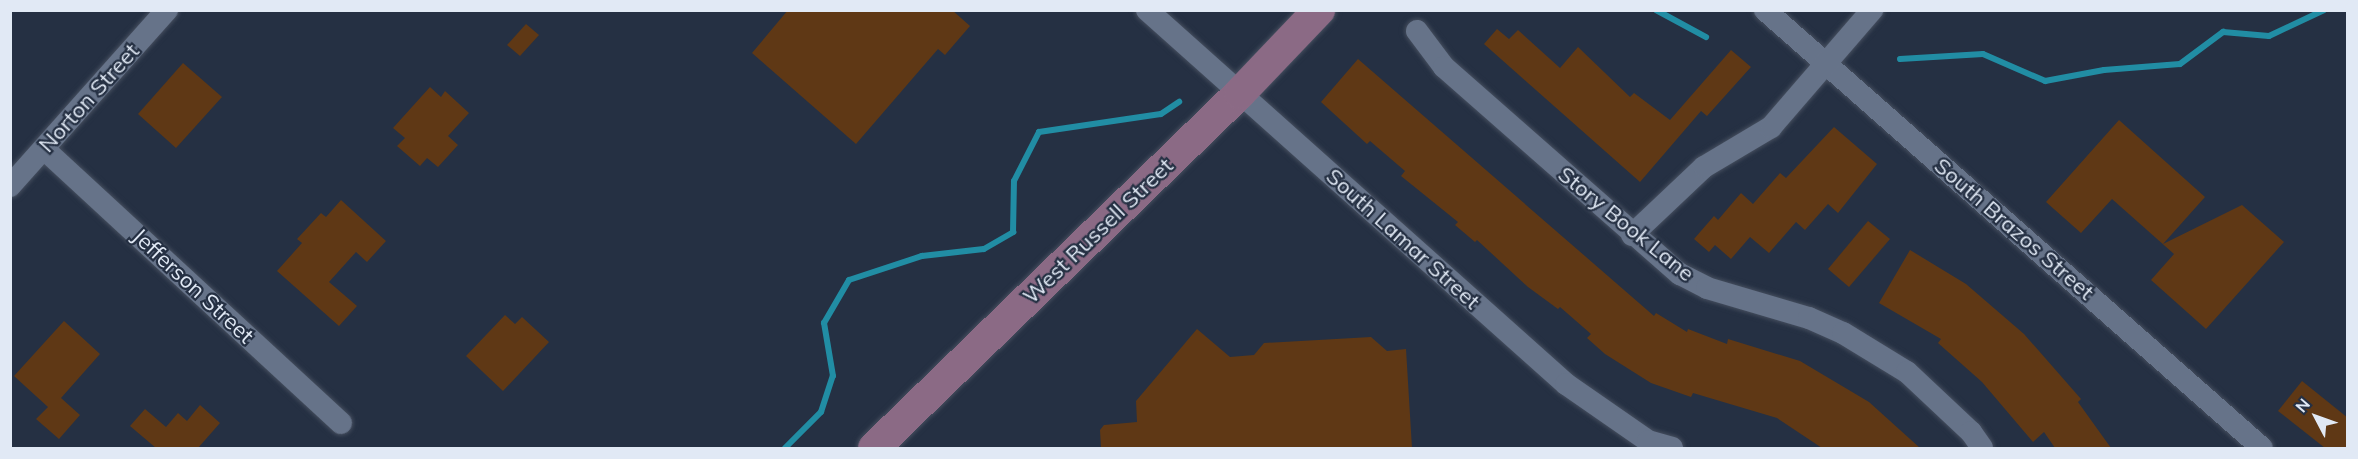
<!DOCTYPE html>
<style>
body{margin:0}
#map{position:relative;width:2358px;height:459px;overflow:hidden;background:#253043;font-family:Mulish,sans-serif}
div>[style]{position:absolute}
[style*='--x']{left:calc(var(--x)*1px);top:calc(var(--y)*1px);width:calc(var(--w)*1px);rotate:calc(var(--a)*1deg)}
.stream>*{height:6px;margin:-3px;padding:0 3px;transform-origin:3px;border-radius:3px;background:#218da4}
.building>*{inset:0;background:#5f3815}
.roads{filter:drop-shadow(0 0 2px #454e5e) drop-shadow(0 0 2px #454e5e)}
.street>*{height:22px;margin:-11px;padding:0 11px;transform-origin:11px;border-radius:11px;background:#667389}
.secondary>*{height:32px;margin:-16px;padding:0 16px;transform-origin:16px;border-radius:16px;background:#8b6a85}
span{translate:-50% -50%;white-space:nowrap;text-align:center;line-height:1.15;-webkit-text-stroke:4.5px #253043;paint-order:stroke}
.street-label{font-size:22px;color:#e1e9f5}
.frame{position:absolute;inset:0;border:12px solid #e1e9f5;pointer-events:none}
.north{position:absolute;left:2286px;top:387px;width:60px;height:60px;-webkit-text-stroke:4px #253043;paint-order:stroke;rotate:311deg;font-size:16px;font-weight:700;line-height:24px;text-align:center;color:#e1e9f5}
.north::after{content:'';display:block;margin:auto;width:21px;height:27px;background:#e1e9f5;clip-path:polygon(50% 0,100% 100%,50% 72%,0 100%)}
</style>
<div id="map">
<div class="stream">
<div style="--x:1656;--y:10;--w:57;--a:28.4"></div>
<div style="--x:1900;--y:59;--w:83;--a:-3.4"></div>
<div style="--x:1983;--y:54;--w:68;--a:23.5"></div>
<div style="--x:2045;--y:81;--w:60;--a:-10.6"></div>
<div style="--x:2104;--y:70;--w:76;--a:-4.5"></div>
<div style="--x:2180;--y:64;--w:54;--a:-36.7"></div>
<div style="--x:2223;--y:32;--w:46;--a:5"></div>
<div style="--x:2269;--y:36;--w:61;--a:-25.3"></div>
<div style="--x:785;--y:448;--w:51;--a:-45"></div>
<div style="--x:821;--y:412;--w:38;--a:-72"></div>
<div style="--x:833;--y:376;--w:54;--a:-99.6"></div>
<div style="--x:824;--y:323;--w:50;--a:-59.8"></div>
<div style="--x:849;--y:280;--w:77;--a:-18.2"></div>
<div style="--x:922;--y:256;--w:62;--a:-6.4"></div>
<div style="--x:984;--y:249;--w:34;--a:-30"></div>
<div style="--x:1013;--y:232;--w:51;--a:-88.9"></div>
<div style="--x:1014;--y:181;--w:55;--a:-63"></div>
<div style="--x:1039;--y:132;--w:123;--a:-8.4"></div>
<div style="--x:1161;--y:114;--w:22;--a:-34"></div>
</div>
<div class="building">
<div style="clip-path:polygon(788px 10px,952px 10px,970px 26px,945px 55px,938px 49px,856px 144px,752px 53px)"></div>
<div style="clip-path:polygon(526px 24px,539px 35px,520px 56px,507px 45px)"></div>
<div style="clip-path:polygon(1497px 29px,1509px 39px,1518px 30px,1560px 68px,1578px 47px,1630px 97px,1634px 93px,1670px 120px,1731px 50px,1751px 67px,1707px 116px,1701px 111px,1640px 182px,1484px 44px)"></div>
<div style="clip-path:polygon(1358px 59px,1654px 316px,1656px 313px,1687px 332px,1688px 329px,1727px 344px,1728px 339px,1800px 361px,1869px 402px,1920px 448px,1822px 448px,1777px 418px,1693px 393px,1691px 397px,1651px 383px,1605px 354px,1587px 338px,1591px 334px,1560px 307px,1558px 309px,1528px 287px,1477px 240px,1475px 242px,1455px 225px,1458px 222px,1401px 176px,1405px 171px,1370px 141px,1367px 144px,1321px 102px)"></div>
<div style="clip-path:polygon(183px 63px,222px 97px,176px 148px,138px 114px)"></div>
<div style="clip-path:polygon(430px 87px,441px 97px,445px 91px,469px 113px,448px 136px,458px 145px,438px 167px,427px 158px,420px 166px,397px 146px,405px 138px,393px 128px)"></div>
<div style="clip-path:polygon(2119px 120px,2205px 197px,2163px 244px,2242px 205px,2284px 242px,2206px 329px,2151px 280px,2174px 254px,2112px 199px,2081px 233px,2046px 202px)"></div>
<div style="clip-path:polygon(1834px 127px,1877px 164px,1838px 213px,1828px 204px,1805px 230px,1796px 222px,1769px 253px,1750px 237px,1731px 259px,1715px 245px,1709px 252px,1694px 239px,1714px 216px,1718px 220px,1741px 193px,1753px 204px,1780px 173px,1786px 178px)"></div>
<div style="clip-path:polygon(341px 200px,386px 241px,367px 262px,356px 252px,329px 282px,357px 306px,339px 326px,277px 271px,302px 243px,297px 239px,321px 213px,326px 217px)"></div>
<div style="clip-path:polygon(1868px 221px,1890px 239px,1849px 287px,1828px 269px)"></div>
<div style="clip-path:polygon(1910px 250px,1966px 284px,2024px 334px,2081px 399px,2078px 402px,2111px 448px,2055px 448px,2044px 432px,2033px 442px,1982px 382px,1938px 343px,1941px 339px,1879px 303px)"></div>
<div style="clip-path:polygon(505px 315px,515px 324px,522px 317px,549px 342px,503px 391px,466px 356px)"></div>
<div style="clip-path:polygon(64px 321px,100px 354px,61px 398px,80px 415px,59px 439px,36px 419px,48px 407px,14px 376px)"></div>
<div style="clip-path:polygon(1197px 329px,1230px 357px,1254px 355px,1264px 343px,1371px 337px,1387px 351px,1406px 349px,1412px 448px,1101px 448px,1100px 430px,1104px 425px,1137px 422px,1136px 401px)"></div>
<div style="clip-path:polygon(2302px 381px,2348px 418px,2348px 448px,2325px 448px,2278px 411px)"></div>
<div style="clip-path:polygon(200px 405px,220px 423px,198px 448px,156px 448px,130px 426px,145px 409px,166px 427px,178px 413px,187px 421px)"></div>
</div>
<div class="roads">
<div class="street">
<div style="--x:1147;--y:10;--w:562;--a:41.75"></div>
<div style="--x:1566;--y:384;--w:100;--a:34.8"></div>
<div style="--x:1648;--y:441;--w:25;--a:16"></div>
<div style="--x:1765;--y:10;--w:662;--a:41.39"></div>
<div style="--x:1417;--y:31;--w:45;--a:53.1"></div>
<div style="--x:1444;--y:67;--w:314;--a:41.3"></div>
<div style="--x:1680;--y:274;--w:30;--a:27"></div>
<div style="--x:1707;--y:288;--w:106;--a:16.4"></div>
<div style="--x:1809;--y:318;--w:37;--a:24"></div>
<div style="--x:1843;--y:333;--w:75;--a:31.4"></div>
<div style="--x:1907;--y:372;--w:88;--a:43.2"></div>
<div style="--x:1971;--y:432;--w:19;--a:55"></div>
<div style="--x:44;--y:149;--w:404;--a:42.7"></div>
<div style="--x:10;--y:186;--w:236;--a:-48.3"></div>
<div style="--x:1632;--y:235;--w:99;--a:-43.4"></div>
<div style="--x:1704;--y:167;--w:78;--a:-30.8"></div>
<div style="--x:1771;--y:127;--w:155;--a:-49.2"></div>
</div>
<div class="secondary">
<div style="--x:874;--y:448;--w:510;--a:-44.13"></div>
<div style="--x:1240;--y:93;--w:115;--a:-46.4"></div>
</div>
</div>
<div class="street-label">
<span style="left:89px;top:98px;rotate:-48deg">Norton Street</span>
<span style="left:1626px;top:224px;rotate:39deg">Story Book Lane</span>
<span style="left:2014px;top:229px;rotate:41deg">South Brazos Street</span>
<span style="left:1098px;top:231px;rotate:-44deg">West Russell Street</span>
<span style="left:1403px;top:239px;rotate:42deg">South Lamar Street</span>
<span style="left:193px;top:286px;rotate:43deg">Jefferson Street</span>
</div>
<div class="frame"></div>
<div class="north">N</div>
</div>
